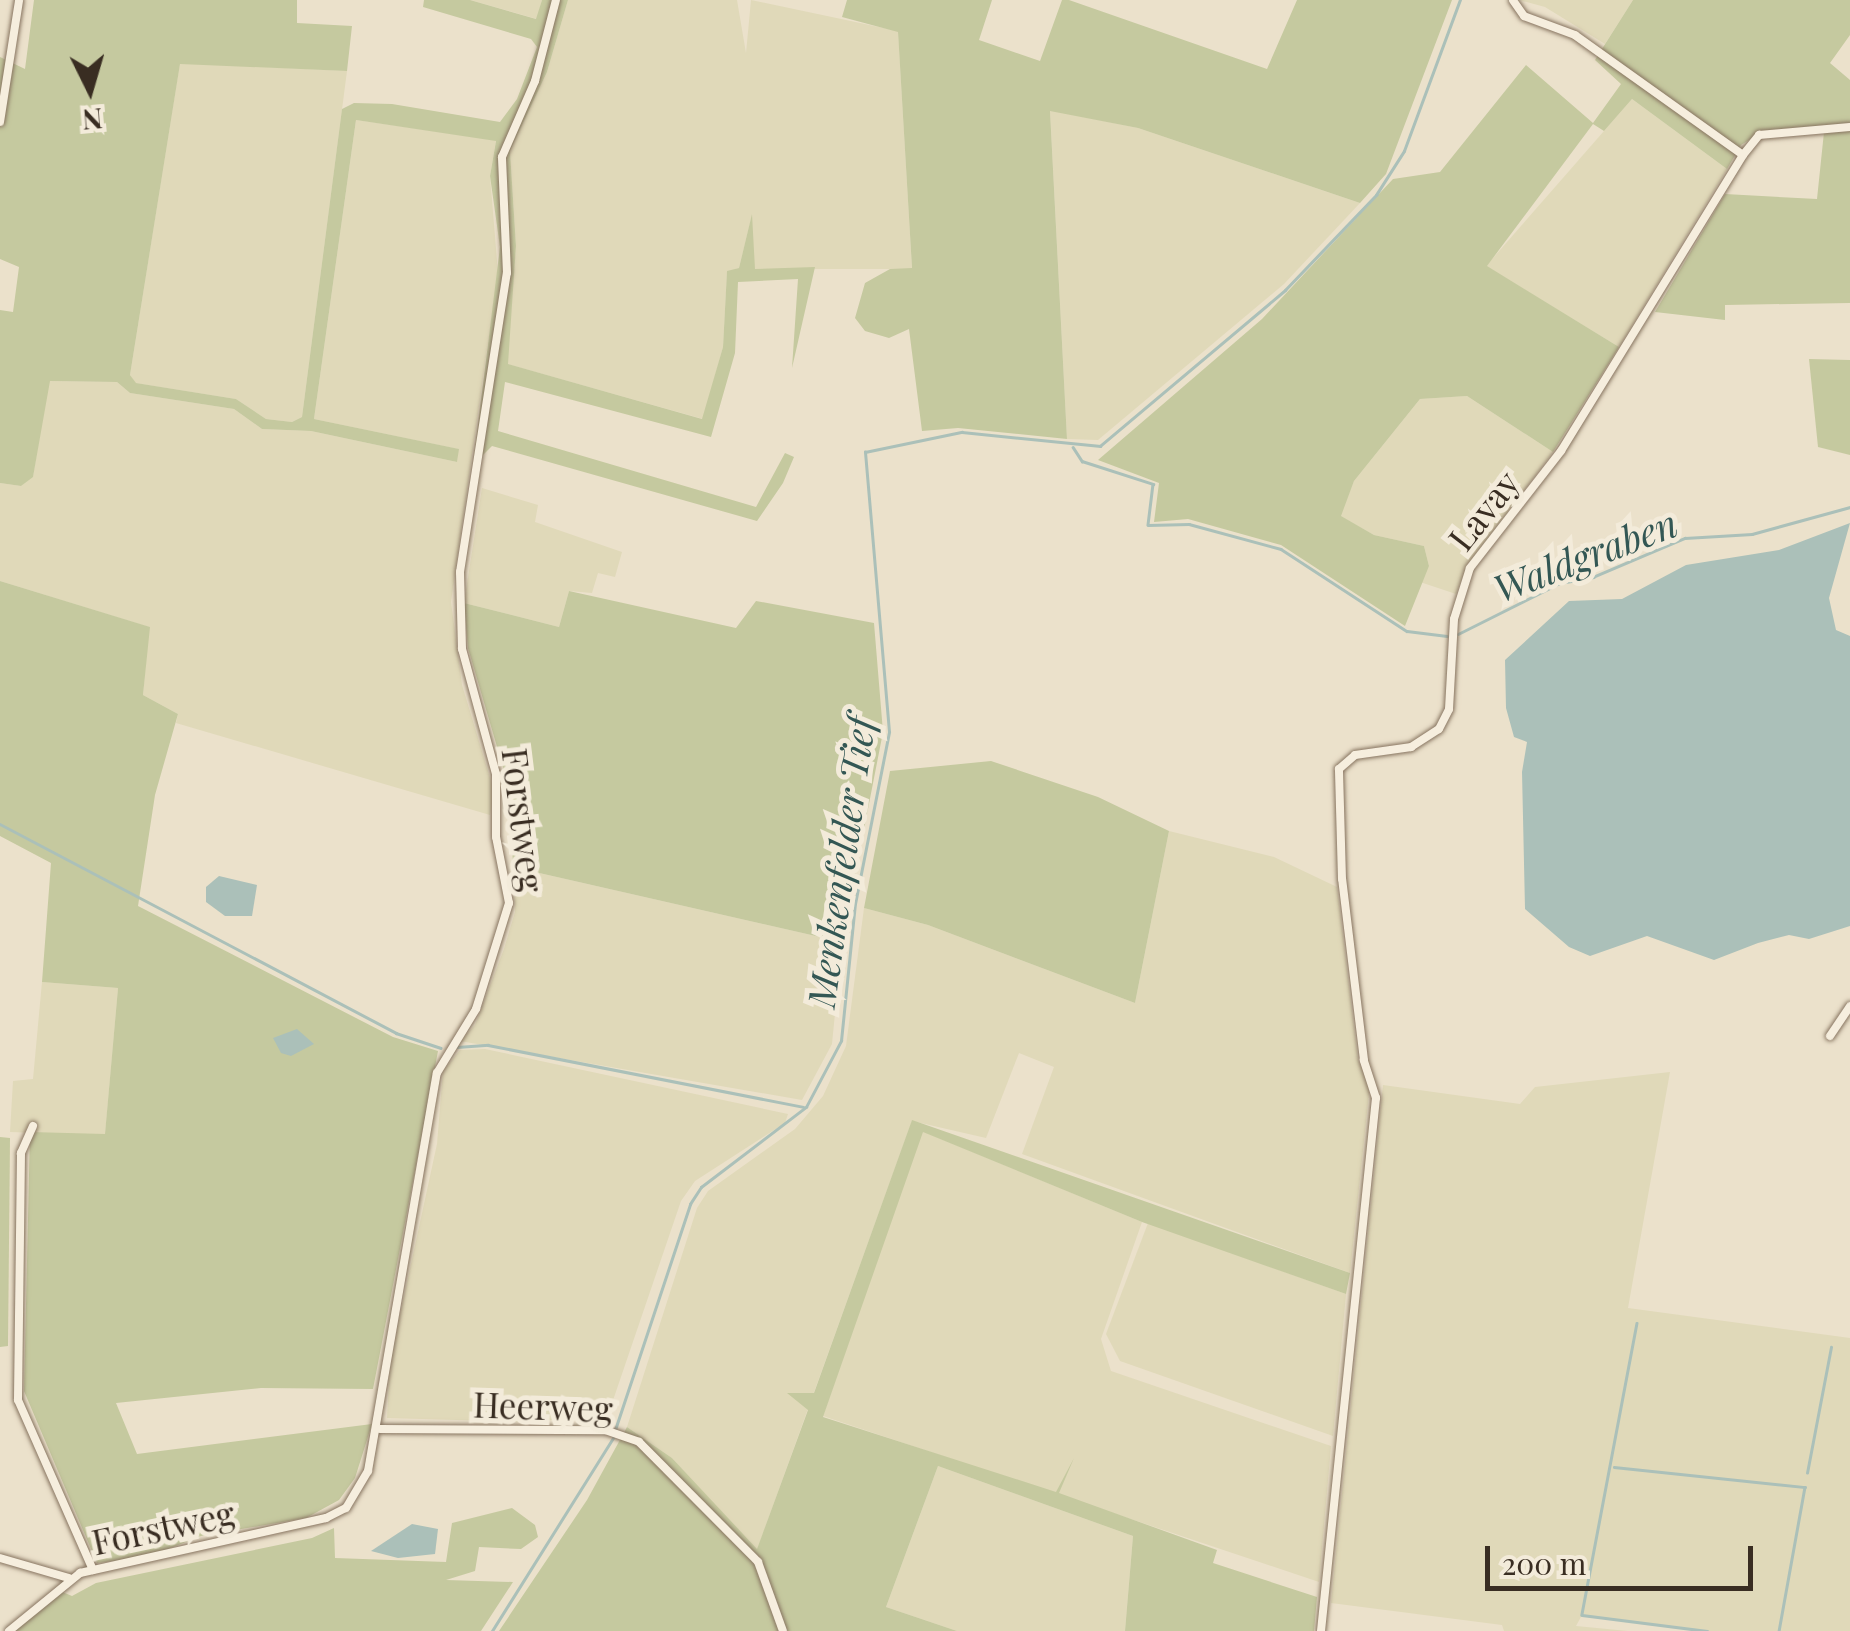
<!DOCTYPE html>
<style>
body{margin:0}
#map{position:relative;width:1850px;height:1631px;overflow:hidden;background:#ebe1cb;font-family:"Playfair Display",serif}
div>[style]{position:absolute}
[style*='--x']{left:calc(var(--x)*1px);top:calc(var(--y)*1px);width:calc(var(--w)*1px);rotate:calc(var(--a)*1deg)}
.farmland>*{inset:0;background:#e0d9b9}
.green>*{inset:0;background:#c5c99f}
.water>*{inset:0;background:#abc0b9}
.stream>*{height:2.5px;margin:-1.25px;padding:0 1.25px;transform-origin:1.25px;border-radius:1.25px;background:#abc0b9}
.roads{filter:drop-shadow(0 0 2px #877460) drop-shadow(0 0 2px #877460)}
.street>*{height:8px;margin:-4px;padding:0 4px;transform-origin:4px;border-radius:4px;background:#f6eede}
span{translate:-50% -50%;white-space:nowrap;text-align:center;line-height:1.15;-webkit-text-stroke:10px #f3ebda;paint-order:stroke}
.street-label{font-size:35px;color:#392d22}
.water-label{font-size:38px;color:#335754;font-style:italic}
.north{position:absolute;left:40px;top:40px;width:100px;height:100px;-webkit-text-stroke:8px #f3ebda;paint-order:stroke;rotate:175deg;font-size:28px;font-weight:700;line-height:40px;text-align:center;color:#392d22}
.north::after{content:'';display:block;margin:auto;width:35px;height:45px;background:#392d22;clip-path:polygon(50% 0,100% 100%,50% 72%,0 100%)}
.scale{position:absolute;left:1485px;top:1546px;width:268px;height:45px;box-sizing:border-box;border:5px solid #392d22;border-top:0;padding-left:12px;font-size:30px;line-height:35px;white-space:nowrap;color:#392d22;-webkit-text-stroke:8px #f3ebda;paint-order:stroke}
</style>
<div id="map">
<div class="farmland">
<div style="clip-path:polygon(470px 0,542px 0,537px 19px)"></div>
<div style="clip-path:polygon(568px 0,737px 0,746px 53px,751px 0,898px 31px,912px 269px,754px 269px,751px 219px,739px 268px,727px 272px,723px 347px,703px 419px,507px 364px,516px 246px,510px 151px,547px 72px)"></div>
<div style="clip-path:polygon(1519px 0,1633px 0,1605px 44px,1545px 7px)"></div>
<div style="clip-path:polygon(180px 63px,347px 71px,302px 417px,292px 422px,266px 419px,236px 399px,135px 383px,130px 375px)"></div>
<div style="clip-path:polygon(1632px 99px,1727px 169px,1619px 347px,1486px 266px)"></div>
<div style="clip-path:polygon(1050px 110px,1138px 128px,1360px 203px,1284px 284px,1098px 440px,1067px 439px)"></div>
<div style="clip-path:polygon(356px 120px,496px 140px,490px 176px,498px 273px,451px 602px,462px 685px,494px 791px,490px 815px,176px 723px,178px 714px,143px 695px,149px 627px,0 581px,0 483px,21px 486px,33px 476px,49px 381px,117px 382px,130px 393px,234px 409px,262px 429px,311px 431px,457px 462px,458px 449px,314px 419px)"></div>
<div style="clip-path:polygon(1467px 396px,1553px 452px,1467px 566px,1456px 594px,1420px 582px,1429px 566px,1424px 546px,1374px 535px,1340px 516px,1354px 481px,1420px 399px)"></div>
<div style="clip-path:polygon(482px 488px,538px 505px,535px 522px,622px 552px,615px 577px,598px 573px,592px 593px,569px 591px,559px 627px,464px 603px)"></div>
<div style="clip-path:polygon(1169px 831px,1274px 857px,1337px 887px,1358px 1060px,1370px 1084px,1350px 1273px,1022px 1154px,1054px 1067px,1019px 1053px,986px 1138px,912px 1121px,757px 1550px,672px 1458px,627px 1427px,697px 1208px,708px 1191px,795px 1129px,823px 1096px,846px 1046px,864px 908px,928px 925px,1135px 1003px)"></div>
<div style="clip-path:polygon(513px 867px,842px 942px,832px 1044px,802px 1100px,460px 1041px,475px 1025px,504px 949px,515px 912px)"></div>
<div style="clip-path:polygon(42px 982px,118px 988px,105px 1135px,10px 1132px,13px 1081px,33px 1079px)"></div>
<div style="clip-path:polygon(485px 1049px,788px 1114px,785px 1123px,695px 1181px,681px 1201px,608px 1415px,530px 1422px,387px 1418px,390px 1361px,437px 1144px,443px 1071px,460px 1050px)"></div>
<div style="clip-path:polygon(1670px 1072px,1628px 1308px,1850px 1338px,1850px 1631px,1707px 1631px,1582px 1615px,1576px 1626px,1628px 1631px,1504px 1631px,1502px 1625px,1331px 1603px,1383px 1085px,1520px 1104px,1535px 1087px)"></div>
<div style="clip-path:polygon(922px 1131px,1142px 1222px,1101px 1339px,1111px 1371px,1331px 1446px,1319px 1582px,823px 1416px)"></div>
<div style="clip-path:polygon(1148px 1223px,1346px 1294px,1333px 1436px,1120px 1361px,1106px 1334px)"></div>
<div style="clip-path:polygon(938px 1466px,1133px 1536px,1125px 1631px,957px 1631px,886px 1607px)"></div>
</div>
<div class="green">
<div style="clip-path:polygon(34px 0,297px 0,297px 23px,352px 26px,347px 71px,180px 64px,130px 375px,136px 383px,236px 399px,266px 419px,292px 422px,302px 417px,342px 109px,354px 103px,392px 104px,500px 122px,517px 99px,537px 47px,531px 39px,423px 7px,424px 0,470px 0,536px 19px,542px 0,568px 0,547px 72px,510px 151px,516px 246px,508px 364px,702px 419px,723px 347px,727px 271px,739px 268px,752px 214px,755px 269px,815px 267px,792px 368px,798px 279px,738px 282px,735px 353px,711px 437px,505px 382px,498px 431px,756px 507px,785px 453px,794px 457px,783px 483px,757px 521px,492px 446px,473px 465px,500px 247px,490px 176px,496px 141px,356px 120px,314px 419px,459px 449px,457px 462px,311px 431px,262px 429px,234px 409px,130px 393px,117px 382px,50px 381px,33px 477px,21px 486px,0 483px,0 310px,13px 312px,19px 267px,0 259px,0 57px,25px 69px)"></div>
<div style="clip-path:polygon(847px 0,992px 0,979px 40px,1040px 61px,1062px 0,1069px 0,1267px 69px,1297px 0,1452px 0,1386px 174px,1360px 203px,1138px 128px,1050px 111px,1067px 439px,958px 428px,922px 431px,909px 329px,889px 338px,865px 331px,855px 318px,865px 283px,890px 269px,912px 268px,898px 32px,842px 17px)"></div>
<div style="clip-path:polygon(1633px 0,1850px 0,1850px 35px,1830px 63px,1850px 80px,1850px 303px,1725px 305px,1725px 320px,1655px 312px,1725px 194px,1817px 199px,1824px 132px,1757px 135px,1741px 145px,1727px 169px,1632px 99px,1604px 131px,1593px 124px,1487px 266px,1619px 347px,1553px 452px,1467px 396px,1420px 399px,1354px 481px,1341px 516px,1374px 535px,1424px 546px,1429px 566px,1405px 626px,1281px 545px,1188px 519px,1154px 522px,1159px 483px,1098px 460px,1262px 319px,1393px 179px,1440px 172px,1526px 65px,1593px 123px,1621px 84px,1595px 60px)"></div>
<div style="clip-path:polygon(1809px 359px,1850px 360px,1850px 455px,1818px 447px)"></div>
<div style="clip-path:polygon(0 581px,150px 627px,143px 695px,178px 714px,155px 795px,138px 906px,393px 1037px,438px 1051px,373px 1389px,261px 1388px,116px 1403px,137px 1454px,372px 1424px,355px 1478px,339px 1500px,306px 1518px,201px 1536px,148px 1557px,97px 1563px,24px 1391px,30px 1132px,105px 1134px,118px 988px,42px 982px,51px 863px,0 836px)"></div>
<div style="clip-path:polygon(569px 591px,736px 628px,756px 601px,874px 623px,883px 732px,842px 942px,513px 867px,510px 791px,468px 648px,464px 603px,559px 627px)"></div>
<div style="clip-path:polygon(991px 761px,1098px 797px,1169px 831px,1135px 1003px,928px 925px,864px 908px,890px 771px)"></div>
<div style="clip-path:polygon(912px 1120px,1350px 1273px,1346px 1294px,1142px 1222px,923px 1132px,823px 1417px,1056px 1492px,1074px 1458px,1059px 1493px,1217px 1550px,1213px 1563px,1317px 1597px,1314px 1631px,1125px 1631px,1133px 1536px,938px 1466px,886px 1607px,957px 1631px,499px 1631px,587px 1500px,627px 1427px,672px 1458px,757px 1549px,808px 1410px,787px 1393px,814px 1393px)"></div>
<div style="clip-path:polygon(0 1137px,10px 1138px,8px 1346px,0 1347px)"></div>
<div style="clip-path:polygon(512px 1508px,535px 1525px,538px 1537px,521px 1549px,479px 1547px,475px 1571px,446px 1580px,513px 1582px,481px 1631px,14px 1631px,60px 1591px,72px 1596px,96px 1583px,312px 1538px,334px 1528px,335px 1558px,446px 1562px,452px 1523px)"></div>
</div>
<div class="water">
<div style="clip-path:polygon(1850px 523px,1829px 598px,1836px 630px,1850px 636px,1850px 926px,1809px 939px,1789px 935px,1758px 943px,1714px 960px,1647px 936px,1590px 956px,1569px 947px,1525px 909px,1522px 772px,1527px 742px,1514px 737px,1506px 708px,1505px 660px,1569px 601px,1622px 599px,1686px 565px,1779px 550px)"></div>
<div style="clip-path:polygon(219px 876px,257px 885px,252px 916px,225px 916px,206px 902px,206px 887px)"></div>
<div style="clip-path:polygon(297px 1029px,314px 1044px,291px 1056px,281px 1053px,273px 1038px)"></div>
<div style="clip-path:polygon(412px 1524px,438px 1529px,435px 1554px,398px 1558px,371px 1551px)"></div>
</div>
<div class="stream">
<div style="--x:1073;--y:447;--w:17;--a:57"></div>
<div style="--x:1082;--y:461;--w:75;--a:17.9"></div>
<div style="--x:1153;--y:484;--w:41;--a:97"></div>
<div style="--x:1148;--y:525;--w:41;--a:-1.4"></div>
<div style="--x:1189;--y:524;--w:95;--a:15.2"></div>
<div style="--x:1281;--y:549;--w:150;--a:33.1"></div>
<div style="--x:1407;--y:631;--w:40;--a:7.1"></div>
<div style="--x:1458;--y:634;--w:114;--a:-26.6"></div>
<div style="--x:1560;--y:583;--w:34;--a:-10"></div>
<div style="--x:1593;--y:577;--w:100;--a:-23"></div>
<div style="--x:1685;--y:538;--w:67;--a:-3.4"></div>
<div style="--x:1752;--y:534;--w:102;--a:-15.4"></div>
<div style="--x:0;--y:824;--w:448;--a:27.8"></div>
<div style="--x:396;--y:1033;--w:47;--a:18.4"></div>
<div style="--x:457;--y:1047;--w:31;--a:-4"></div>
<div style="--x:488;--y:1045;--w:321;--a:11.1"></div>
<div style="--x:1637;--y:1323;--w:297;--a:100.7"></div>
<div style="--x:1582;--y:1615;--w:126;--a:7.3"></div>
<div style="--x:615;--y:1430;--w:238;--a:-71.6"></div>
<div style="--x:690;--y:1204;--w:20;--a:-57"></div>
<div style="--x:701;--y:1187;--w:132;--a:-37.3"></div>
<div style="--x:806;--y:1107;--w:75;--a:-62.1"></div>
<div style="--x:841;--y:1041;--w:138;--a:-84.2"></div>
<div style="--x:855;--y:904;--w:175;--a:-78.8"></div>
<div style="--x:889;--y:732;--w:281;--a:-94.9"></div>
<div style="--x:865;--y:452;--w:99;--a:-11.7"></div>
<div style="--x:962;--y:432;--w:139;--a:5.8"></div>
<div style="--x:1100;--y:446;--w:242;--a:-40.1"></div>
<div style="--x:1285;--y:290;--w:132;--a:-46.2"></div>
<div style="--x:1376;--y:195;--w:52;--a:-57.5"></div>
<div style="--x:1404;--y:151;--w:161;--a:-69.7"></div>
<div style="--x:1614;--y:1467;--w:192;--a:6"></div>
<div style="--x:1805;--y:1487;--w:146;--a:100.2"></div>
<div style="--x:1807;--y:1473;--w:128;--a:-79.2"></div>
<div style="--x:492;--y:1631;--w:228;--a:-57.9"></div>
</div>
<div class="roads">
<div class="street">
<div style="--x:0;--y:122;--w:123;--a:-81.1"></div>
<div style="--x:1743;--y:155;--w:26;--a:-51"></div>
<div style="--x:1759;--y:135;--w:91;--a:-5"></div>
<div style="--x:1830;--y:1036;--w:36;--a:-56"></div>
<div style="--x:33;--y:1126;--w:30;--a:114"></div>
<div style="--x:21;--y:1153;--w:247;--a:90.7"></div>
<div style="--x:18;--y:1400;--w:186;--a:66.2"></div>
<div style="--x:380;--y:1429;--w:225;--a:0.3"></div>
<div style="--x:605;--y:1430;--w:36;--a:19"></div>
<div style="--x:639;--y:1442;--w:169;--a:45.2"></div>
<div style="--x:758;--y:1562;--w:73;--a:70.1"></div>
<div style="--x:0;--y:1558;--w:72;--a:16.2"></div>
<div style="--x:9;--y:1631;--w:92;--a:-39.2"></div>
<div style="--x:80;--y:1573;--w:252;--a:-12.6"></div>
<div style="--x:326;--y:1518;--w:22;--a:-27"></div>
<div style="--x:346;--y:1508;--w:43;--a:-59.3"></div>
<div style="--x:368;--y:1471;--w:404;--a:-80.2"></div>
<div style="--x:437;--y:1073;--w:75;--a:-58.6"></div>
<div style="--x:476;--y:1009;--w:111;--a:-72.7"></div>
<div style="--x:509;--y:903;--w:67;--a:-101.1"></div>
<div style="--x:496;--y:837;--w:63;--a:-90"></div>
<div style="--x:496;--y:774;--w:130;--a:-105.2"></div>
<div style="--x:462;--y:649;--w:77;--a:-91.5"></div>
<div style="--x:460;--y:572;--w:303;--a:-81.1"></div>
<div style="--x:507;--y:273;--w:116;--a:-92.5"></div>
<div style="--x:502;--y:157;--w:83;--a:-66.5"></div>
<div style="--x:535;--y:81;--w:84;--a:-75.5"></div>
<div style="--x:1321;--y:1631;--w:536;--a:-84.11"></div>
<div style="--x:1376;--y:1098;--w:40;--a:-108"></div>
<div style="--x:1364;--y:1060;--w:182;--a:-96.9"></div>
<div style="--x:1342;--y:879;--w:110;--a:-91.6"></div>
<div style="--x:1339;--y:769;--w:21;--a:-41"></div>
<div style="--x:1355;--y:755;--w:57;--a:-8.1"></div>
<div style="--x:1411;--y:747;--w:33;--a:-33"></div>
<div style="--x:1439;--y:729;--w:22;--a:-63"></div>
<div style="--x:1449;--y:709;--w:90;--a:-86.8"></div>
<div style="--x:1454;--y:619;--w:53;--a:-72.6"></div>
<div style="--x:1470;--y:568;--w:148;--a:-52.1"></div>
<div style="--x:1561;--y:451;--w:347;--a:-58.4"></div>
<div style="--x:1743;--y:155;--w:206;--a:-144.5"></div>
<div style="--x:1575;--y:35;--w:54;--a:-159.6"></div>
<div style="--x:1524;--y:16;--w:19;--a:-125"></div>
</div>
</div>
<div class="street-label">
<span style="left:1483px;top:510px;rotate:-52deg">Lavay</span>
<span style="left:524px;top:820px;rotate:83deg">Forstweg</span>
<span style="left:543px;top:1406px;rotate:2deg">Heerweg</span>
<span style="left:163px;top:1527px;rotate:-12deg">Forstweg</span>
</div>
<div class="water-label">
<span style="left:1585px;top:555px;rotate:-21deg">Waldgraben</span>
<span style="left:840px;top:862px;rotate:-82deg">Menkenfelder Tief</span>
</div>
<div class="north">N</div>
<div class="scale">200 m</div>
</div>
